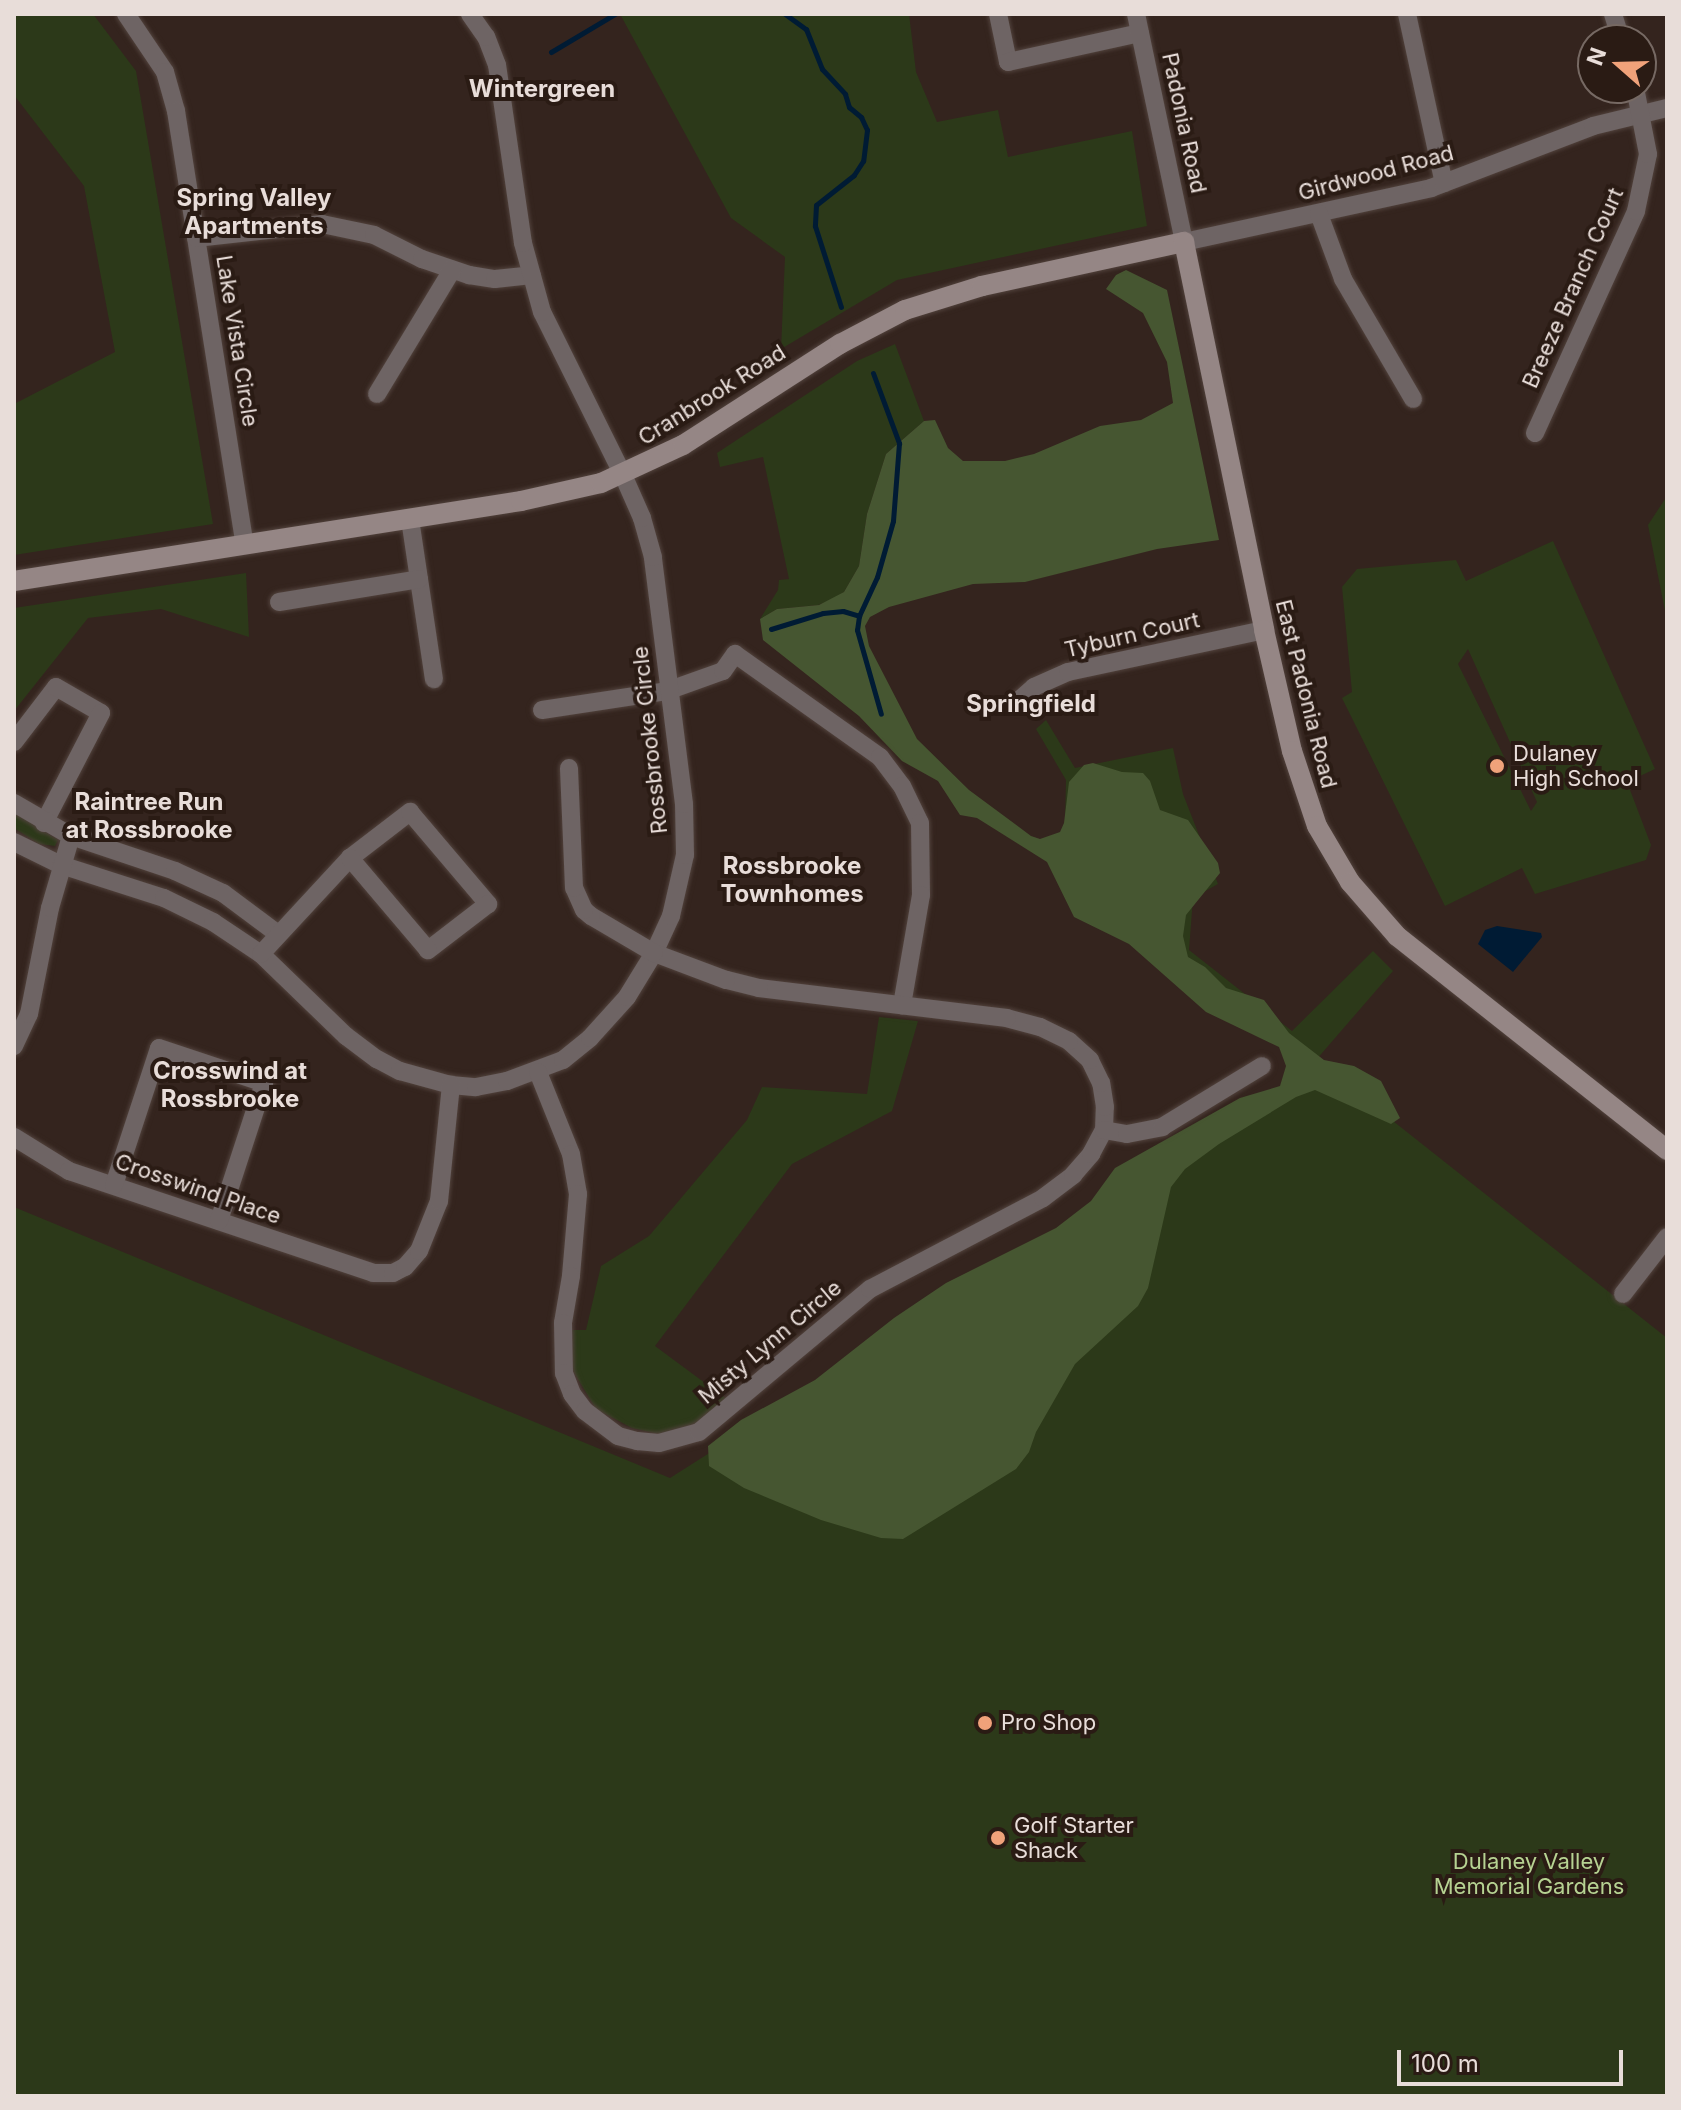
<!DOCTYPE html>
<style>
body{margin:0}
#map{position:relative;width:1681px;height:2110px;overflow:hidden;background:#34241e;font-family:Inter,sans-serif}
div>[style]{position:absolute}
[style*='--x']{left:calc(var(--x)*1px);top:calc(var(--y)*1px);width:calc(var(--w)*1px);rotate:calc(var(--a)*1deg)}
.green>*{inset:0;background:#2c3919}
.forest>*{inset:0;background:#465631}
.water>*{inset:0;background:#001b34}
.stream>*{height:5px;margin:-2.5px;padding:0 2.5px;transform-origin:2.5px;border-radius:2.5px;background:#001b34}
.roads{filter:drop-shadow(0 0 2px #51423c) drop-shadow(0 0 2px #51423c)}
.street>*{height:18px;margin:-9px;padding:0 9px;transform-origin:9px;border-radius:9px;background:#6e6464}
.secondary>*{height:20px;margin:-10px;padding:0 10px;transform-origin:10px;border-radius:10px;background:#958685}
.dots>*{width:22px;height:22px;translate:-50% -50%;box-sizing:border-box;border:4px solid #2a1b14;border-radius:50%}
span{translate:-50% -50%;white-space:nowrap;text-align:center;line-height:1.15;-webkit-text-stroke:8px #2a1b14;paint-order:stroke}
.street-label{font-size:22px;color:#e8ddd9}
.poi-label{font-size:22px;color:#e8ddd9}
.left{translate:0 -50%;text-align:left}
.park-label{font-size:22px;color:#b6d292}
.neighbourhood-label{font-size:24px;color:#e8ddd9;font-weight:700}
.frame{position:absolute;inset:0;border:16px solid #e8ddd9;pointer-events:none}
.north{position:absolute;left:1577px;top:24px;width:80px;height:80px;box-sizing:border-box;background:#2a1b14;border:2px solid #766963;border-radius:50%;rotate:290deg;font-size:22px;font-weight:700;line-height:32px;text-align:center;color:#e8ddd9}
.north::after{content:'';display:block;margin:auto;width:28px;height:36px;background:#f0a27a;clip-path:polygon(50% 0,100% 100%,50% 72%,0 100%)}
.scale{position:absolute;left:1397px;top:2050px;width:226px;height:36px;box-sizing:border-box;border:4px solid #e8ddd9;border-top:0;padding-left:10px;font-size:24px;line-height:28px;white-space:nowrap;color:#e8ddd9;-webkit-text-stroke:6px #2a1b14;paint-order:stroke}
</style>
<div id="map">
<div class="green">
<div style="clip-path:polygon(14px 14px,93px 14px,136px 71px,213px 524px,14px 555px,14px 404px,115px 352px,84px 186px,14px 95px)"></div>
<div style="clip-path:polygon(620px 14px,909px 14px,916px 72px,937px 122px,998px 110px,1008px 157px,1132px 131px,1147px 226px,897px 280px,781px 349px,785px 257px,731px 218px)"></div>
<div style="clip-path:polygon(895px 344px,924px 421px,886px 454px,867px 514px,859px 566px,844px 592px,836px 598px,818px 605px,777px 609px,760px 619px,778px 590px,779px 580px,789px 579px,763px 457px,720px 467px,717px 453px,857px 361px)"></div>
<div style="clip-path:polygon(1665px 499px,1667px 499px,1667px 621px,1648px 525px)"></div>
<div style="clip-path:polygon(evenodd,1553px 541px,1655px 769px,1627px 782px,1651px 845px,1646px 860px,1535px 894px,1522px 868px,1445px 906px,1342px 698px,1352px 692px,1342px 587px,1357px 569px,1456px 560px,1466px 581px,1553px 541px,1468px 649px,1537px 802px,1531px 811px,1458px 664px,1468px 649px)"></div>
<div style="clip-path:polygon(246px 573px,249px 637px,161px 609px,88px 618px,14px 711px,14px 608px)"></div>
<div style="clip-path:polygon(1046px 720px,1075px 768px,1173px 748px,1183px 794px,1218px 884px,1193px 898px,1189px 950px,1292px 1031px,1373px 951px,1393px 971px,1316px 1060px,1064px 863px,1066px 780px,1036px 729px)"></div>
<div style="clip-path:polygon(14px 812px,58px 840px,55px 846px,39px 844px,14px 828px)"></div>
<div style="clip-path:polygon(879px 1017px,918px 1021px,892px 1111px,792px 1164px,655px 1346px,728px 1400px,704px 1421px,659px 1434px,632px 1428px,596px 1409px,573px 1371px,570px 1330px,586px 1330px,601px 1266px,649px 1236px,747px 1120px,762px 1087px,867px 1094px)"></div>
<div style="clip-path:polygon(1321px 1064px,1667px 1338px,1667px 2096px,14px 2096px,14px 1207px,670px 1478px)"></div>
</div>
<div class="forest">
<div style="clip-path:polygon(1126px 270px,1167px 290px,1219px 540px,1157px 549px,1025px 582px,973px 584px,889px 607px,870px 617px,865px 626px,869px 646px,917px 739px,969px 790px,1031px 836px,1040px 839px,1060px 832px,1064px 823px,1069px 782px,1084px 765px,1093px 763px,1122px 772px,1143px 773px,1150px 781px,1160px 810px,1188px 820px,1218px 863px,1220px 873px,1186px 915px,1183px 936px,1188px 957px,1205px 967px,1226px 988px,1264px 1000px,1289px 1033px,1324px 1060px,1354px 1066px,1381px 1081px,1400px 1118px,1391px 1124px,1315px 1090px,1296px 1097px,1219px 1144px,1185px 1169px,1171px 1187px,1148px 1288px,1138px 1306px,1075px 1364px,1036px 1432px,1029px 1452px,1016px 1469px,903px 1539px,881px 1538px,821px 1520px,744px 1488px,709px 1466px,708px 1446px,741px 1420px,815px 1380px,894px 1318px,946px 1283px,1056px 1228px,1091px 1201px,1115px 1168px,1240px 1098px,1280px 1086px,1286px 1066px,1279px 1047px,1206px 1012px,1129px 944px,1074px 917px,1047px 862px,977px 818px,960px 815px,938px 781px,902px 761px,859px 716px,763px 640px,760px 619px,777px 609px,819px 605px,844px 592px,859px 566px,867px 514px,886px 454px,924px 421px,935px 420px,948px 448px,963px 461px,1005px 461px,1034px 454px,1100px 426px,1141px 420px,1173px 403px,1167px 362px,1143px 313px,1106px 289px,1116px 275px)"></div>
</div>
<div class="water">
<div style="clip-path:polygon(1497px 926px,1541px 933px,1542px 937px,1513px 972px,1478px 944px,1485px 930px)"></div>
</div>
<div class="stream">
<div style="--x:785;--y:14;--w:26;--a:36"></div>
<div style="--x:806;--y:29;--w:43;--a:68.2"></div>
<div style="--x:822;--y:69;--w:34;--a:47"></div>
<div style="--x:845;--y:94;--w:14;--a:73"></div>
<div style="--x:849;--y:107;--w:16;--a:40"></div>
<div style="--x:861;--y:117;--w:14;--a:65"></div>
<div style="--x:867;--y:130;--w:31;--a:97"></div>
<div style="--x:863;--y:161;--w:17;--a:123"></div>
<div style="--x:854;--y:175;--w:48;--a:141.7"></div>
<div style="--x:816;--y:205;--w:21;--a:93"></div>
<div style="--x:815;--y:226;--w:85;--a:72.2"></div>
<div style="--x:551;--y:52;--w:74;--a:-30.7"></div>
<div style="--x:873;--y:373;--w:75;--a:69.6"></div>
<div style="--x:899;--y:443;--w:78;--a:94.4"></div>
<div style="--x:893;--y:521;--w:58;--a:105.9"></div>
<div style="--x:877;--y:577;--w:43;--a:114.8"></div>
<div style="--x:859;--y:616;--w:14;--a:98"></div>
<div style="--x:857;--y:630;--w:87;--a:74.1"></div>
<div style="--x:771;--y:629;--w:54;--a:-17.1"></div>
<div style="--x:823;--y:613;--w:20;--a:-6"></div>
<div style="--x:843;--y:611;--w:17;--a:17"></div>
</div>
<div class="roads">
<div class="street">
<div style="--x:126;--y:14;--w:70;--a:56.1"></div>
<div style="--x:165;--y:72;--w:41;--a:74.2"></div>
<div style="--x:176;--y:111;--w:439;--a:81"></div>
<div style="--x:998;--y:14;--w:49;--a:78.2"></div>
<div style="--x:1008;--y:62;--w:135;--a:-12.4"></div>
<div style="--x:1136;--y:14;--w:233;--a:78.1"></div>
<div style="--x:1184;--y:242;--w:253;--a:-12.3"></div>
<div style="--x:1431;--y:188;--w:173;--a:-20.9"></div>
<div style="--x:1593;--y:126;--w:76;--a:-13.7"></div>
<div style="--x:1407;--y:14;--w:173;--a:77.7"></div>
<div style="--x:1613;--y:14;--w:27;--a:73"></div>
<div style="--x:1319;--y:214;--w:69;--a:69.7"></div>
<div style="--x:1343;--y:279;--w:139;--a:59.7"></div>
<div style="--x:196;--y:238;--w:127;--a:-6.3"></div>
<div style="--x:322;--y:224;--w:53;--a:11.9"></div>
<div style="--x:374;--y:235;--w:54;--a:26.6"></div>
<div style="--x:422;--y:259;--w:50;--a:18.8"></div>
<div style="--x:469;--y:275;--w:26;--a:9"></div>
<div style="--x:495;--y:279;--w:37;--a:-6"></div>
<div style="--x:377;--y:394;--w:145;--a:-58.8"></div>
<div style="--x:1535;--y:433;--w:244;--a:-65.5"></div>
<div style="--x:1636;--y:211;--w:58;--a:-78.1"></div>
<div style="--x:1648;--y:154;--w:67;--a:-101.1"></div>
<div style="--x:410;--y:519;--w:162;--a:81.5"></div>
<div style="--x:279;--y:602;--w:142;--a:-9.3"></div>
<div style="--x:1017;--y:702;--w:23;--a:-41"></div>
<div style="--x:1034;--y:687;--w:37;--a:-24"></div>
<div style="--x:1068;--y:672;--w:200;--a:-12.1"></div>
<div style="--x:542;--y:710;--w:126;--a:-8.6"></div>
<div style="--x:667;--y:691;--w:59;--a:-19.7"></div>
<div style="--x:723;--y:671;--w:21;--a:-55"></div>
<div style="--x:735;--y:654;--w:178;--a:35.4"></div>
<div style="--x:880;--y:757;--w:36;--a:53"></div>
<div style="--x:902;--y:786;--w:41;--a:64.1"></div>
<div style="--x:920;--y:823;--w:72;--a:89.2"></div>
<div style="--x:921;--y:895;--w:112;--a:99.8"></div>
<div style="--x:14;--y:742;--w:69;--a:-52.6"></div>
<div style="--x:56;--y:687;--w:52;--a:30"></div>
<div style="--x:101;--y:713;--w:124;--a:117.4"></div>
<div style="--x:14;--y:803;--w:66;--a:30.1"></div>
<div style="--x:71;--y:836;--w:110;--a:18.6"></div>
<div style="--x:175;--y:871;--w:53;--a:24.6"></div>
<div style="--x:223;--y:893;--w:69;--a:36.7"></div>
<div style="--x:14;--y:842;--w:52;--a:26.1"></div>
<div style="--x:61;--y:865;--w:108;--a:17.8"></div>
<div style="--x:164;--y:898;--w:55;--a:26.1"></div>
<div style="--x:213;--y:922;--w:58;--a:33.7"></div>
<div style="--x:261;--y:954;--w:118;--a:44"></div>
<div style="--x:346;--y:1036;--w:39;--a:37"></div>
<div style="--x:377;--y:1059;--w:26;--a:28"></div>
<div style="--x:400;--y:1071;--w:53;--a:15.4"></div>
<div style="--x:451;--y:1085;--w:25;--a:5"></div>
<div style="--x:476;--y:1087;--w:32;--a:-11"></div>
<div style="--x:507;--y:1081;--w:60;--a:-20.6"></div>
<div style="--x:563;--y:1060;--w:35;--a:-39"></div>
<div style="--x:590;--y:1038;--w:55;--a:-47.9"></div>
<div style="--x:627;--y:997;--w:52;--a:-58.5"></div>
<div style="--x:654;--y:953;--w:41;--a:-65.3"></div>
<div style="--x:671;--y:916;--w:63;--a:-77.1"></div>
<div style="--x:685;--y:855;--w:51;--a:-91.1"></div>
<div style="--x:684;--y:804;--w:249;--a:-97.2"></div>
<div style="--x:653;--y:557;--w:41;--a:-105.8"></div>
<div style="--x:642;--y:518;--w:47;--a:-113.8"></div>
<div style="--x:623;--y:475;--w:182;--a:-116.4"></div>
<div style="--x:542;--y:312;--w:72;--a:-105.4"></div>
<div style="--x:523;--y:243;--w:180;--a:-98.3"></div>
<div style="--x:497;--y:65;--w:30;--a:-111"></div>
<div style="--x:486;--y:37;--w:28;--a:-125"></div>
<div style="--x:261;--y:954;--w:131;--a:-47.2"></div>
<div style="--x:350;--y:858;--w:76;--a:-37.5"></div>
<div style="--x:410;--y:812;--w:121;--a:49.7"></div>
<div style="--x:488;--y:904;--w:76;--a:142.5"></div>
<div style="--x:428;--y:950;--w:121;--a:-130.3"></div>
<div style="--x:14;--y:1046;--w:35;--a:-65"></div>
<div style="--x:29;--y:1014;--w:108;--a:-78.8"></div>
<div style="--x:50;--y:908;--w:75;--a:-73.7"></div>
<div style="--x:538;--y:1072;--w:88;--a:68.1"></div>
<div style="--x:571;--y:1154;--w:41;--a:80.1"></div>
<div style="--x:578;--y:1194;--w:82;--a:94.9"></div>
<div style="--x:571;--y:1276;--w:48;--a:99.7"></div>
<div style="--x:563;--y:1323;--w:50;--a:88.9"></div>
<div style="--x:564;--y:1373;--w:22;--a:69"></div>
<div style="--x:572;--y:1394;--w:21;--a:53"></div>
<div style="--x:585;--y:1411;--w:41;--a:37.1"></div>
<div style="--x:618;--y:1436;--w:20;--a:15"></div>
<div style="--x:637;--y:1441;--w:22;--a:5"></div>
<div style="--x:659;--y:1443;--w:41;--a:-15.4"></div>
<div style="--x:699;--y:1432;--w:223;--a:-39.9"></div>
<div style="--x:870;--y:1289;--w:195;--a:-27.7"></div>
<div style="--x:1043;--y:1198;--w:38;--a:-37"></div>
<div style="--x:1073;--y:1175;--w:28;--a:-49"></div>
<div style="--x:1091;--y:1154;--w:27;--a:-62"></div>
<div style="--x:1104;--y:1130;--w:23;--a:-88"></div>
<div style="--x:1105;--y:1107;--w:24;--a:-99"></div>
<div style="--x:1101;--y:1083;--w:25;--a:-116"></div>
<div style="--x:1090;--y:1060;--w:28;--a:-138"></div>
<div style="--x:1069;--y:1041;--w:32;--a:-154"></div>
<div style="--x:1040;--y:1027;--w:34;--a:-165"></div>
<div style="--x:1007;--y:1018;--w:250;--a:-173.1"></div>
<div style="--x:759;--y:988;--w:34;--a:-166"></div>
<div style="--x:726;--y:980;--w:77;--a:-159.4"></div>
<div style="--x:654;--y:953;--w:73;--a:-149.6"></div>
<div style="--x:591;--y:916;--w:9;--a:-139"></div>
<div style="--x:584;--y:910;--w:24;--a:-114"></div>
<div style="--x:574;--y:888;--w:120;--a:-92.4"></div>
<div style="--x:1104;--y:1130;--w:23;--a:10"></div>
<div style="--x:1127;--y:1134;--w:36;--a:-11"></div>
<div style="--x:1162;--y:1127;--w:117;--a:-31.4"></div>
<div style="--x:14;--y:1137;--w:65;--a:31.7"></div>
<div style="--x:69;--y:1171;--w:321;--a:18.5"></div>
<div style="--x:373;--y:1273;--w:20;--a:0"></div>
<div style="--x:393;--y:1273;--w:13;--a:-27"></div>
<div style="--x:405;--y:1267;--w:21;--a:-49"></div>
<div style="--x:419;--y:1251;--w:54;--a:-68.2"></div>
<div style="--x:439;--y:1201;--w:117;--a:-84.1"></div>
<div style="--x:114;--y:1185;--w:144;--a:-71.8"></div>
<div style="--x:159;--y:1048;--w:111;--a:18.4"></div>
<div style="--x:264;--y:1083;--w:145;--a:108.1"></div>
<div style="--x:1623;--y:1294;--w:72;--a:-52.3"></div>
</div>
<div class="secondary">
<div style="--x:14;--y:581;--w:513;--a:-8.97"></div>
<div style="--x:521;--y:501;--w:82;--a:-12.7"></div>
<div style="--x:601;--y:483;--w:90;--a:-24.9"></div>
<div style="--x:683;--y:445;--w:187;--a:-32.8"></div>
<div style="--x:840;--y:344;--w:73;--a:-27.6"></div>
<div style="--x:905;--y:310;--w:81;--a:-17.3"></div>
<div style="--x:982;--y:286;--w:207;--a:-12.3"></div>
<div style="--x:1184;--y:242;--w:396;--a:78.3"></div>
<div style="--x:1264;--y:630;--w:124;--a:77"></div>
<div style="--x:1292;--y:751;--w:79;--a:71.6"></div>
<div style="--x:1317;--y:826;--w:65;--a:59.5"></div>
<div style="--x:1350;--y:882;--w:72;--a:49"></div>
<div style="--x:1397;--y:936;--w:345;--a:38.4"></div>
</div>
</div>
<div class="dots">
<div style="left:1497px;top:766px;background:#f0a27a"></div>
<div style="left:985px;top:1723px;background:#f0a27a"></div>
<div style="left:998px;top:1838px;background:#f0a27a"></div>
</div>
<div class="street-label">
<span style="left:1184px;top:123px;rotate:78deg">Padonia Road</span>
<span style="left:1376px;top:173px;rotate:-15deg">Girdwood Road</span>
<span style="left:1573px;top:288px;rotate:-66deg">Breeze Branch Court</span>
<span style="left:237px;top:341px;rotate:81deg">Lake Vista Circle</span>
<span style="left:712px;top:395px;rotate:-32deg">Cranbrook Road</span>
<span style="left:1132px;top:635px;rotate:-13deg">Tyburn Court</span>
<span style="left:1306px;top:694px;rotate:76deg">East Padonia Road</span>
<span style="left:650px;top:740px;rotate:-96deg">Rossbrooke Circle</span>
<span style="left:198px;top:1189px;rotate:19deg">Crosswind Place</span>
<span style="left:770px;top:1342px;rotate:-40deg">Misty Lynn Circle</span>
</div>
<div class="poi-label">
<span class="left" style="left:1513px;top:766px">Dulaney<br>High School</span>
<span class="left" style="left:1001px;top:1723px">Pro Shop</span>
<span class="left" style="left:1014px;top:1838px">Golf Starter<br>Shack</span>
</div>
<div class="park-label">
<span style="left:1529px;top:1874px">Dulaney Valley<br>Memorial Gardens</span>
</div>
<div class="neighbourhood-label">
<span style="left:542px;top:89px">Wintergreen</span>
<span style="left:254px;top:212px">Spring Valley<br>Apartments</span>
<span style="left:1031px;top:704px">Springfield</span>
<span style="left:149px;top:816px">Raintree Run<br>at Rossbrooke</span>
<span style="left:792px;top:880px">Rossbrooke<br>Townhomes</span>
<span style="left:230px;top:1085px">Crosswind at<br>Rossbrooke</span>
</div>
<div class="frame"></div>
<div class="north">N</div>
<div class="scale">100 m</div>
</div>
